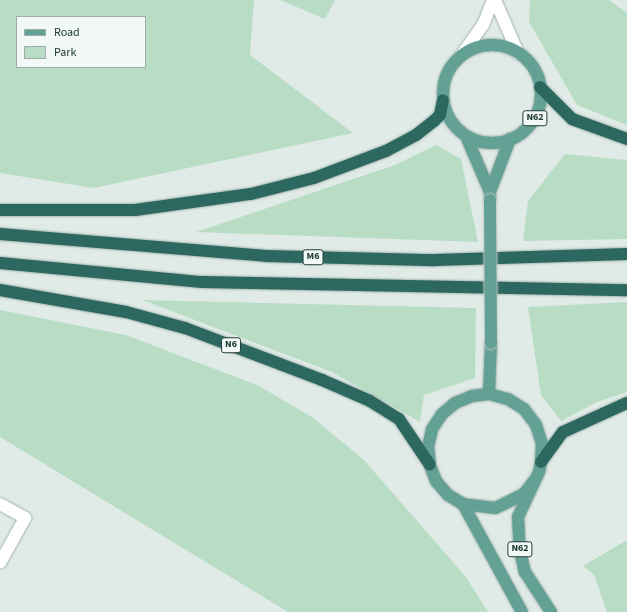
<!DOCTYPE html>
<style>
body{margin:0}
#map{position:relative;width:627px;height:612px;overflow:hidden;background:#e0ebe7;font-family:"Source Sans 3",sans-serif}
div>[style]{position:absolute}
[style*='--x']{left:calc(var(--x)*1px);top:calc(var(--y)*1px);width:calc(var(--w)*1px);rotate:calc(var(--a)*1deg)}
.green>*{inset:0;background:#b9ddc4}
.roads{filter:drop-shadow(0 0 1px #a3b3ae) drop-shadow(0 0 1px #a3b3ae)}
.minor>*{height:12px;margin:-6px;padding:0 6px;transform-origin:6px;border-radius:6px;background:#fff}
.major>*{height:12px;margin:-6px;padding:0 6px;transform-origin:6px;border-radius:6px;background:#64a195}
.major>.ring{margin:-6px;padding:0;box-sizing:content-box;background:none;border:12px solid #64a195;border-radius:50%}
.highway>*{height:12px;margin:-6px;padding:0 6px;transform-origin:6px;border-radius:6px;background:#2c685f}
.bridges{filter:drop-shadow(0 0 1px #c1c8c7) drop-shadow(0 0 1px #c1c8c7)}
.major-bridge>*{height:12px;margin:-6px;padding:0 6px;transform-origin:6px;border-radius:6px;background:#64a195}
span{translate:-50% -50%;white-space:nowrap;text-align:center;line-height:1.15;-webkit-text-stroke:4px #f1f8f5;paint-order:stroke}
.shield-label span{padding:1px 3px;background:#f1f8f5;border:1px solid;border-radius:3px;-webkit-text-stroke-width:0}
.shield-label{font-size:10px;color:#213c36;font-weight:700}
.legend{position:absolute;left:16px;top:16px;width:130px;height:52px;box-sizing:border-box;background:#f1f8f5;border:1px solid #9eada9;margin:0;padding:5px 7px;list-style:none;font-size:12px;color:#213c36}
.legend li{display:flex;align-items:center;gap:8px;height:20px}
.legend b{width:20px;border:1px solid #9eada9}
</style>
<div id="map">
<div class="green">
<div style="clip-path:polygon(evenodd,0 0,254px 0,250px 55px,353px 133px,94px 188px,0 173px,0 0,17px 17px,145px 17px,145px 67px,17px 67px,17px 17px)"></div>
<div style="clip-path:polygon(280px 0,335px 0,325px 19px)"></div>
<div style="clip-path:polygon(530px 0,609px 0,627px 13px,627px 125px,577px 105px,529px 22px)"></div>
<div style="clip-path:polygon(436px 145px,461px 159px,478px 242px,196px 232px,395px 165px)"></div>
<div style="clip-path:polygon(565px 154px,627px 160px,627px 239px,523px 241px,528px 201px)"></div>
<div style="clip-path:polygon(142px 300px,476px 308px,475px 378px,424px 395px,420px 422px,332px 372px)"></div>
<div style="clip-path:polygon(627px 302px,627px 392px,597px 402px,561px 421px,541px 395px,528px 307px)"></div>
<div style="clip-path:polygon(0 310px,126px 335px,259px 386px,312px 417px,364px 460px,466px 577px,488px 612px,288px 612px,0 437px)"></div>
<div style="clip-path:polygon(627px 540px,627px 612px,607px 612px,594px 575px,583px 566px)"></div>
</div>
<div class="roads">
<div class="minor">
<div style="--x:495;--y:0;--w:58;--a:66.5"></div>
<div style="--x:461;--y:56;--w:38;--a:-55"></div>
<div style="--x:483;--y:25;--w:27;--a:-68"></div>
<div style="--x:0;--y:504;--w:29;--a:29"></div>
<div style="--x:25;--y:518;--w:51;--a:119.1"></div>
</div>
<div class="major">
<div class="ring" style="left:443px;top:45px;width:86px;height:86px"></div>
<div style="--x:466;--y:136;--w:61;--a:66.8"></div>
<div style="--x:490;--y:200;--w:8;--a:-90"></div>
<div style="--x:490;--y:192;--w:57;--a:-69.3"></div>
<div style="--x:489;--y:394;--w:51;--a:-87.8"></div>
<div style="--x:534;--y:481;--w:16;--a:128"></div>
<div style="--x:524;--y:494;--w:32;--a:154"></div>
<div style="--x:495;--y:508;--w:32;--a:-173"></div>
<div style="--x:463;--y:504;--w:17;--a:-149"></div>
<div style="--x:448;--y:495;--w:18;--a:-131"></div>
<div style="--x:436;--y:481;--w:17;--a:-111"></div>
<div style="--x:430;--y:465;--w:18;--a:-96"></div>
<div style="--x:428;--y:447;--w:18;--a:-77"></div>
<div style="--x:432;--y:429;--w:18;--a:-56"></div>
<div style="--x:442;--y:414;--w:17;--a:-40"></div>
<div style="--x:455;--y:403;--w:18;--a:-22"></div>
<div style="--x:472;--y:396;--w:17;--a:-7"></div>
<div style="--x:489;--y:394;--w:20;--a:15"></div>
<div style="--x:508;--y:399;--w:19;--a:32"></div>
<div style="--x:524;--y:409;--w:20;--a:53"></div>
<div style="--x:536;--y:425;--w:19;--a:72"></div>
<div style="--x:542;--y:443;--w:19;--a:93"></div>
<div style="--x:541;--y:462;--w:10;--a:101"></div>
<div style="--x:539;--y:472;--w:50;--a:115"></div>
<div style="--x:518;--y:517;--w:34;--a:87"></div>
<div style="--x:520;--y:551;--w:22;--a:77"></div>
<div style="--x:525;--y:572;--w:48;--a:57"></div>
<div style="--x:463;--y:504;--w:123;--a:61.4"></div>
</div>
<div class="highway">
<div style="--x:540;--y:87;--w:45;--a:45"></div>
<div style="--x:572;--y:119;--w:59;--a:20"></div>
<div style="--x:0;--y:210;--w:135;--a:0"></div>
<div style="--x:135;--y:210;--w:117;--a:-7.9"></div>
<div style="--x:251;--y:194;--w:65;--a:-14.3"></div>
<div style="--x:314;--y:178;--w:77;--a:-20.6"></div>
<div style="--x:386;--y:151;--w:34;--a:-28"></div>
<div style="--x:416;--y:135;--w:23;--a:-38"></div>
<div style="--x:434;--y:121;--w:8;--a:-45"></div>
<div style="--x:440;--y:115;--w:15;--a:-79"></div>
<div style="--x:0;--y:234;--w:267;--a:4.7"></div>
<div style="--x:266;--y:256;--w:169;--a:1.4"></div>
<div style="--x:435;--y:260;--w:192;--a:-1.8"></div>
<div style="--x:0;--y:263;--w:203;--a:5.4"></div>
<div style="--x:202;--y:282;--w:425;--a:1.1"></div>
<div style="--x:0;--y:290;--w:128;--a:9.9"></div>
<div style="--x:126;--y:312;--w:61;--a:15.2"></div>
<div style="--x:185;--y:328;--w:147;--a:20.8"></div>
<div style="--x:322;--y:380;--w:52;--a:23.6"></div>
<div style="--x:370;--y:401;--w:34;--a:32"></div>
<div style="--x:399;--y:419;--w:55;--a:56"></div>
<div style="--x:541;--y:462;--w:37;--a:-54"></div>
<div style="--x:563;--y:432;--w:70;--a:-24.4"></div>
</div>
</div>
<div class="bridges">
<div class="major-bridge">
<div style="--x:490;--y:200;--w:143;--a:89.6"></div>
</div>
</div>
<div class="shield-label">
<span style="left:535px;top:118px">N62</span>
<span style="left:313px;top:257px">M6</span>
<span style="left:231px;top:345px">N6</span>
<span style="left:520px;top:549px">N62</span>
</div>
<ul class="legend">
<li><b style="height:5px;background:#64a195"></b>Road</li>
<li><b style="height:11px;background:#b9ddc4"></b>Park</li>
</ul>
</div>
